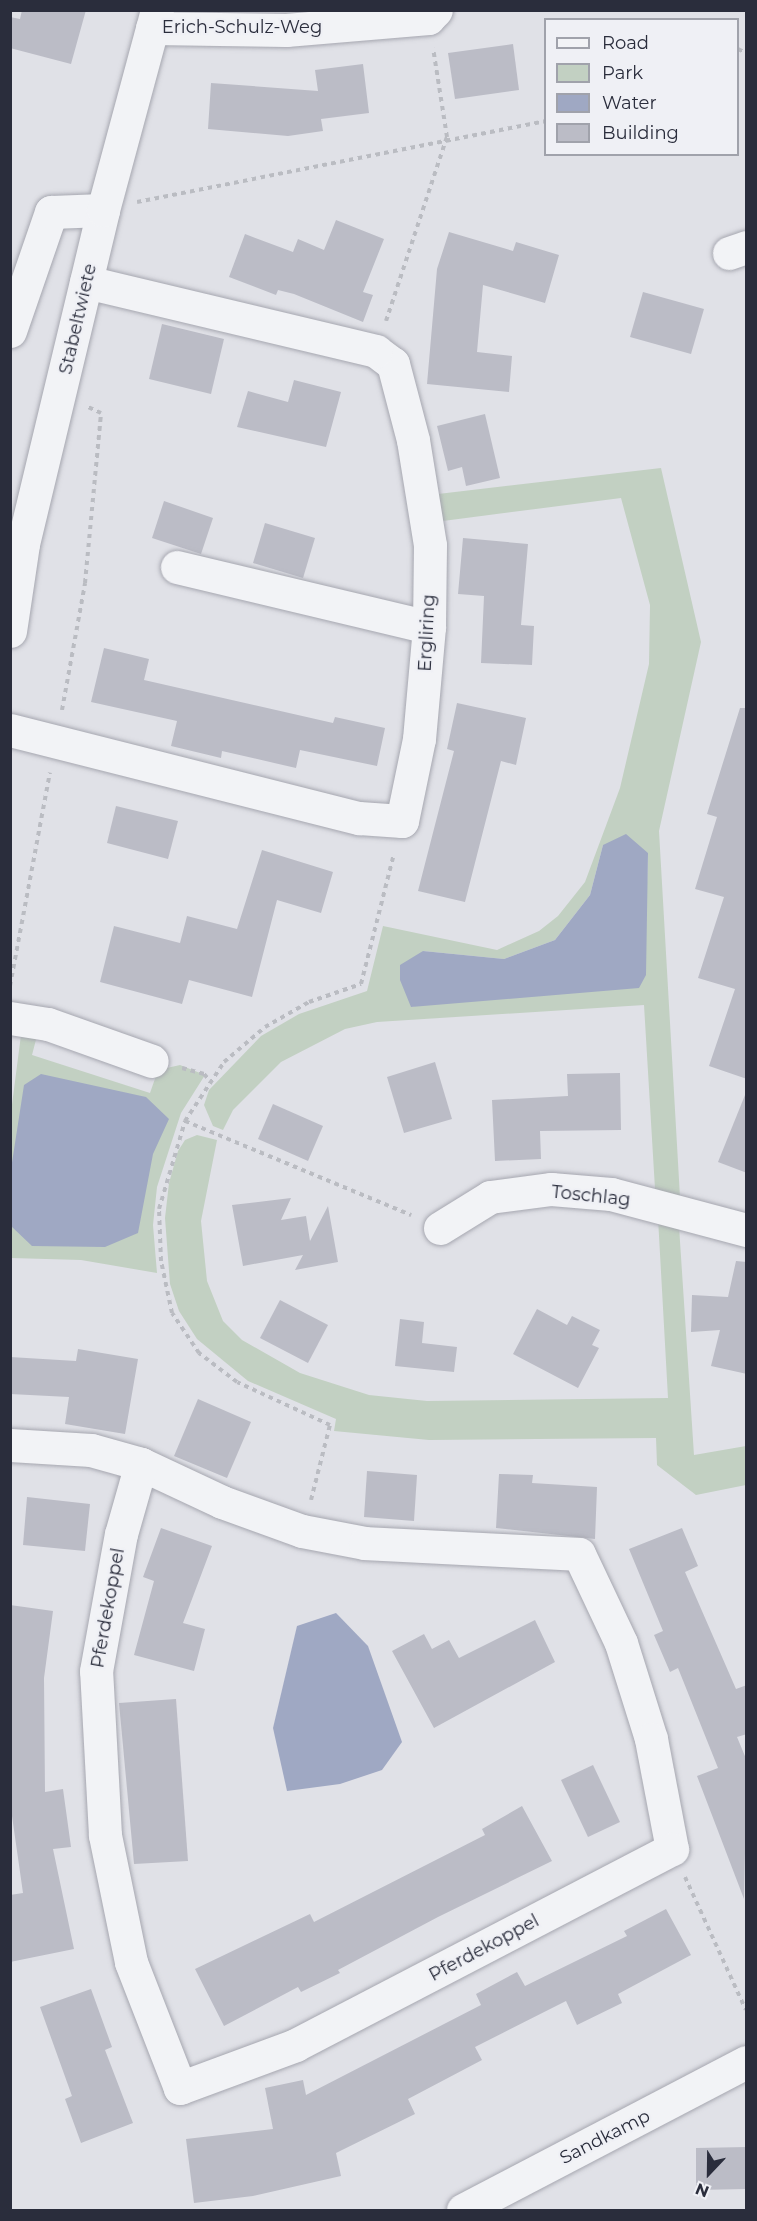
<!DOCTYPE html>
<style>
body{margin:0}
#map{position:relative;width:757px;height:2221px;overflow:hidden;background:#e0e1e7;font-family:Montserrat,sans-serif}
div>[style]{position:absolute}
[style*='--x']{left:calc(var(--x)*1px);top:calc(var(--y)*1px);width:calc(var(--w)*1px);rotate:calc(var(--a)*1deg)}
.green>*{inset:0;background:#c2d0c2}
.water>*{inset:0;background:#9fa8c3}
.building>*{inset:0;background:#bbbcc6}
.path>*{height:4px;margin-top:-2px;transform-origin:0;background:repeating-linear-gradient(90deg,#babcc2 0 4.5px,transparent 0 9px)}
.roads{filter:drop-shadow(0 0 2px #a6a7b0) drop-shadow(0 0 2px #a6a7b0)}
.minor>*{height:33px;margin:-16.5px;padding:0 16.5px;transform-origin:16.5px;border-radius:16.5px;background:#f2f3f6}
span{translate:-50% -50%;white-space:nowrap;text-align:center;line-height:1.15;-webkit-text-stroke:4.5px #eff0f5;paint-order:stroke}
.street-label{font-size:18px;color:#2a2d3c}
.frame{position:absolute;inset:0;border:12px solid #2a2d3c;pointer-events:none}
.legend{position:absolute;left:544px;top:18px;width:195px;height:138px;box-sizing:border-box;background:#eff0f5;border:2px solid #a0a2ab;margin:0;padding:8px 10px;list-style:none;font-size:18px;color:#2a2d3c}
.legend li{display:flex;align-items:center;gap:12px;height:30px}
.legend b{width:30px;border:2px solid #a0a2ab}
.north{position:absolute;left:679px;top:2143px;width:60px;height:60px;-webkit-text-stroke:4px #eff0f5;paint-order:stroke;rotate:202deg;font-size:16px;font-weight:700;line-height:24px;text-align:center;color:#2a2d3c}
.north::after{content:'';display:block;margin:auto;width:21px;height:27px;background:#2a2d3c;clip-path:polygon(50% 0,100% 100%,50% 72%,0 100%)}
</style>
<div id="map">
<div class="green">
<div style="clip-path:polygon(evenodd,661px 468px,701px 642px,659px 831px,680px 1197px,655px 1189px,644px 1005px,377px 1022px,345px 1029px,281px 1062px,233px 1110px,223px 1130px,213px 1126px,204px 1105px,209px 1090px,261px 1036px,299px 1014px,367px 991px,383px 926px,497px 950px,539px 931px,558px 916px,585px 882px,620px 788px,649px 664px,650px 605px,621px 498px,443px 521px,438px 494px,661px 468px,603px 845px,648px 853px,646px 913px,412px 1007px,423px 951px,504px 959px,555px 940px,590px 895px,603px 845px)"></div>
<div style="clip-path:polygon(22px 1027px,38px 1032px,32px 1055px,150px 1093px,158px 1070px,180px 1065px,205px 1075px,181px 1113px,157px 1187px,153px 1225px,157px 1273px,81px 1260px,11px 1258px,10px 1120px)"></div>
<div style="clip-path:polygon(197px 1135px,217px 1140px,201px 1221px,207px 1281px,223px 1321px,242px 1340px,300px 1373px,369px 1395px,427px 1401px,668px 1398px,658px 1218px,679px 1226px,694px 1455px,746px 1446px,746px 1485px,696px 1495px,657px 1465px,656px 1438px,429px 1440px,334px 1431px,336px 1419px,248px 1381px,197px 1339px,179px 1311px,170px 1284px,165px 1218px,169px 1183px,178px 1151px,185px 1140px)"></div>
</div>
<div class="water">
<div style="clip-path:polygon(626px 834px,648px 853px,646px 975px,639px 988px,411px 1007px,400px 980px,400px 965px,423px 951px,504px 959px,555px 940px,590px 895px,603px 845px)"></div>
<div style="clip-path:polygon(41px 1074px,146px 1097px,169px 1119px,153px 1154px,138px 1233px,105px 1247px,32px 1246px,11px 1226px,11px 1169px,24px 1085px)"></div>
<div style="clip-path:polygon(336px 1613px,368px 1646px,402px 1742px,382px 1770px,340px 1784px,287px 1791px,273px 1728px,297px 1626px)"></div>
</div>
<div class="building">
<div style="clip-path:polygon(22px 10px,86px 10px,71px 64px,10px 48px,10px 17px,20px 19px)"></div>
<div style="clip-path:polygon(513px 44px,519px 90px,455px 99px,448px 53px)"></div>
<div style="clip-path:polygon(363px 64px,369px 113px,321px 119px,323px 131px,288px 136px,208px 129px,211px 83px,318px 91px,315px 70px)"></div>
<div style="clip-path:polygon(336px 220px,384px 239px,363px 292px,373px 295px,363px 322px,294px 294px,278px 290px,276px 295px,229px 277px,245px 234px,293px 252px,298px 239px,324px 250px)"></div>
<div style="clip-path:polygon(449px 232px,513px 251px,516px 242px,559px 255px,545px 303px,483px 285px,477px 352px,512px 356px,509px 392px,427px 384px,437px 269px)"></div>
<div style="clip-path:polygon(643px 292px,704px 309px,691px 354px,630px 337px)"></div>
<div style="clip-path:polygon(162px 324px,224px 339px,211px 394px,149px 379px)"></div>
<div style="clip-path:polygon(294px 380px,341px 392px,326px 447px,237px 427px,248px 391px,288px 402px)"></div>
<div style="clip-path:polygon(485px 414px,500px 478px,466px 486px,462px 467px,448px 471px,437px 426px)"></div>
<div style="clip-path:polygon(164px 501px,213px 518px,201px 554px,152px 538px)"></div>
<div style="clip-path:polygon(265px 523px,315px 538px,303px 578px,253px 563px)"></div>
<div style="clip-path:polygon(463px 538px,528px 544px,521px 625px,534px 626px,532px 665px,481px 663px,484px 596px,458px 594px)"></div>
<div style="clip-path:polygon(104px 648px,149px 659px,144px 680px,333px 723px,335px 717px,385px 728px,377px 766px,300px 750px,296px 768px,222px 751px,221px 758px,171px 746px,177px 721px,91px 702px)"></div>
<div style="clip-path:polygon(457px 703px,526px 718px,516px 765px,501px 761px,465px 902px,418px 891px,454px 751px,447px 749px)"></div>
<div style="clip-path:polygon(740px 708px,747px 708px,747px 1079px,709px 1066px,735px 989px,698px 978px,724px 897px,695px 889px,717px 817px,707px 814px)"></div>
<div style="clip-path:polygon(116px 806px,178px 821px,168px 859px,107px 843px)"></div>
<div style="clip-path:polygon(262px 850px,333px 872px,321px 913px,277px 900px,252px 997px,189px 980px,182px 1004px,100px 982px,114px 926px,180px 943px,187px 916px,237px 929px)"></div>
<div style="clip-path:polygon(435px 1062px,452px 1119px,404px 1133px,387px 1077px)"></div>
<div style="clip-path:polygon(620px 1073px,621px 1130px,540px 1131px,541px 1159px,495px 1161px,492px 1100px,568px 1096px,567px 1074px)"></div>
<div style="clip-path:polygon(745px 1095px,747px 1095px,747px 1173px,718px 1162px)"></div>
<div style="clip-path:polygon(273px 1104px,323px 1126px,308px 1161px,258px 1139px)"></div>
<div style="clip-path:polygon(291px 1198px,281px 1220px,306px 1216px,310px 1241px,328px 1206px,338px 1262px,295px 1270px,303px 1255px,243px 1266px,232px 1205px)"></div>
<div style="clip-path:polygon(736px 1261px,747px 1262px,747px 1374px,711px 1366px,720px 1330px,691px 1332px,692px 1295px,728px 1297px)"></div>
<div style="clip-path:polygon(280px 1300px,328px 1325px,308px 1363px,260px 1338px)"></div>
<div style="clip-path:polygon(537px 1309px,567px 1325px,572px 1316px,600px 1330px,592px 1345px,599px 1348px,578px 1388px,513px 1354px)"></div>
<div style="clip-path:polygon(400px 1319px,424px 1322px,422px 1343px,457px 1347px,454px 1372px,395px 1366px)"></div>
<div style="clip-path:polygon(78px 1349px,138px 1359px,125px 1434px,65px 1424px,69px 1397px,10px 1394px,10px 1357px,76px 1361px)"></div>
<div style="clip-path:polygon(198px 1399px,251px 1422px,227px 1478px,174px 1456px)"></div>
<div style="clip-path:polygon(367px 1471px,417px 1475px,414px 1521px,364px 1517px)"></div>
<div style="clip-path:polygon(499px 1474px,533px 1475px,532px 1483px,597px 1487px,595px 1539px,496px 1528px)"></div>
<div style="clip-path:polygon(27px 1497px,90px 1504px,85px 1551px,23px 1545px)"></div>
<div style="clip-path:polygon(161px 1528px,212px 1546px,183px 1623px,205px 1629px,194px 1671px,134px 1655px,154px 1581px,143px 1577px)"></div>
<div style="clip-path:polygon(682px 1528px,698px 1566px,685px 1572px,736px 1689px,747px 1685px,747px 1734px,737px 1737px,747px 1761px,744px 1899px,697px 1776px,718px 1768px,678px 1668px,670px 1672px,654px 1635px,663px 1631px,629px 1549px)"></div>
<div style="clip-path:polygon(10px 1605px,53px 1611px,44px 1678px,45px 1792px,63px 1789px,71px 1847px,53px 1849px,74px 1949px,10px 1962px,10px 1895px,23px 1893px,10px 1802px)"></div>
<div style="clip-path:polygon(535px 1620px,555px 1662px,434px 1728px,392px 1651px,424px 1634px,432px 1649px,449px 1640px,459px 1658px)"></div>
<div style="clip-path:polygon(176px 1699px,188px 1861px,134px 1864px,119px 1703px)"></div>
<div style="clip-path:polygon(593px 1765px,620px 1822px,588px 1837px,561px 1780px)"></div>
<div style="clip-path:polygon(522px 1806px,552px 1861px,438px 1917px,338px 1970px,340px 1973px,301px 1992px,298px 1987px,224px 2026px,195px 1969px,310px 1914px,314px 1922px,485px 1835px,482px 1829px)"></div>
<div style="clip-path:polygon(666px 1909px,691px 1955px,618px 1994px,622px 2003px,577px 2025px,566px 2001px,475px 2047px,482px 2060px,408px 2099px,415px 2114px,336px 2153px,341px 2176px,253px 2196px,194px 2203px,186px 2139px,273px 2129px,265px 2088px,303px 2080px,306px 2095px,481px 2005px,476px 1994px,517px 1972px,525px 1986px,627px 1936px,624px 1931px)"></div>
<div style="clip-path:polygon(91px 1989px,112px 2047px,105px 2050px,133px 2123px,81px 2143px,65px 2099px,72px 2096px,40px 2007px)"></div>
<div style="clip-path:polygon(747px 2147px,747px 2189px,696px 2190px,696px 2148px)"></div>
</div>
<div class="path">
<div style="--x:738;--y:49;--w:9;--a:27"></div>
<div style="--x:137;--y:202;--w:417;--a:-11.2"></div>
<div style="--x:386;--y:321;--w:194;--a:-71.7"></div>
<div style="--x:447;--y:137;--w:90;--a:-98.9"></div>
<div style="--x:62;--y:710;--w:129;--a:-79.7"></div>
<div style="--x:85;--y:583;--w:171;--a:-84.6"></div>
<div style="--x:101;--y:413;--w:14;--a:-155"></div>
<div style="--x:10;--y:986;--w:217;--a:-79.4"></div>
<div style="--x:182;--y:1068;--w:23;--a:15"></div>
<div style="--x:204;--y:1074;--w:11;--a:49"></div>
<div style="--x:185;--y:1121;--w:245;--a:22.6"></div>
<div style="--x:311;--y:1500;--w:77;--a:-75.8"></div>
<div style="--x:330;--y:1425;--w:102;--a:-155.2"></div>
<div style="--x:237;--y:1382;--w:48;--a:-142.7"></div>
<div style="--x:199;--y:1353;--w:48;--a:-124"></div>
<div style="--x:172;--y:1313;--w:53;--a:-101.9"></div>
<div style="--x:161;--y:1261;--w:52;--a:-92.2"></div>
<div style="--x:159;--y:1209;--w:92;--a:-73.5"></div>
<div style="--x:185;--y:1121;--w:71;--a:-56.5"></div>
<div style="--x:224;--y:1062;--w:54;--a:-40.5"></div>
<div style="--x:265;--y:1027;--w:51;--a:-29.6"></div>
<div style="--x:309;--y:1002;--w:55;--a:-19.1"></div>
<div style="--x:361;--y:984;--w:134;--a:-75.8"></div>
<div style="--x:685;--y:1877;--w:146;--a:65.4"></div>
</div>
<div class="roads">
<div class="minor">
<div style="--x:152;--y:28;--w:134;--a:0.9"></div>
<div style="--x:286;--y:30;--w:143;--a:-4.8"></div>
<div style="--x:428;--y:18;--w:11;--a:-45"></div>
<div style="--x:729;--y:253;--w:18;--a:-19"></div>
<div style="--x:10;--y:331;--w:126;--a:-71"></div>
<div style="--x:51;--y:212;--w:52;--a:-2.2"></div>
<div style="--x:177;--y:567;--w:259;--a:13.4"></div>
<div style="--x:10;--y:631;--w:88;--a:-81.5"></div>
<div style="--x:23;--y:544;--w:343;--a:-76.5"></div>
<div style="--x:103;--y:210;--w:207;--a:-74.9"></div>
<div style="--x:10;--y:730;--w:360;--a:14.2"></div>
<div style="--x:359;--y:818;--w:43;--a:4"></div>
<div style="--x:402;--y:821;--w:84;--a:-78.3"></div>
<div style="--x:419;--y:739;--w:112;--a:-84.9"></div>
<div style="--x:429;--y:627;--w:82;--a:-89.3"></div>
<div style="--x:430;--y:545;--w:106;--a:-99.2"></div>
<div style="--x:413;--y:440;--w:79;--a:-104.7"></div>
<div style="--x:393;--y:364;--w:21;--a:-143"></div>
<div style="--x:376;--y:351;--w:298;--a:-166.6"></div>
<div style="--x:10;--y:1018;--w:38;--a:9"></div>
<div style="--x:48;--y:1024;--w:110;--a:19.6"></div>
<div style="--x:440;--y:1228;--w:59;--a:-31.8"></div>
<div style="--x:490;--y:1197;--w:62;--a:-7.5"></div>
<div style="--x:551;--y:1189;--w:60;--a:4.8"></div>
<div style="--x:611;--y:1194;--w:140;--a:14.9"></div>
<div style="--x:10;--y:1445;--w:81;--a:3.5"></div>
<div style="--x:91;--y:1450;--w:52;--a:15.6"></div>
<div style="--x:141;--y:1464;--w:89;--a:25.1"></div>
<div style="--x:222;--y:1502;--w:85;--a:19.9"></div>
<div style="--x:302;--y:1531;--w:64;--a:10.8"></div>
<div style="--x:365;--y:1543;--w:214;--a:2.9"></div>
<div style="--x:579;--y:1554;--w:98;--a:64.7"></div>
<div style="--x:621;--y:1643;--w:101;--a:72.6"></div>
<div style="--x:651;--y:1739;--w:112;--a:79.2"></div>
<div style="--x:672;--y:1849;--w:424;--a:152.5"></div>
<div style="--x:296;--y:2045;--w:124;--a:159.7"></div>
<div style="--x:180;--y:2088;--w:135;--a:-111.3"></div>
<div style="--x:131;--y:1962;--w:130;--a:-101.6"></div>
<div style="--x:105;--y:1835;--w:164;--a:-93.1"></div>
<div style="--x:96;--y:1671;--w:139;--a:-79.7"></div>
<div style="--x:121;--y:1534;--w:73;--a:-74.1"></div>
<div style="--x:463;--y:2210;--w:319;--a:-27.6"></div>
</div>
</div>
<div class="street-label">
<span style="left:242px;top:27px">Erich-Schulz-Weg</span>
<span style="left:78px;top:319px;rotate:-77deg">Stabeltwiete</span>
<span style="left:427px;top:633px;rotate:-87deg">Ergliring</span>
<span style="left:591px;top:1196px;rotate:6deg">Toschlag</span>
<span style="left:108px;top:1608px;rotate:-80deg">Pferdekoppel</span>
<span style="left:484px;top:1948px;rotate:-28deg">Pferdekoppel</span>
<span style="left:605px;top:2137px;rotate:-27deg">Sandkamp</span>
</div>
<div class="frame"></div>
<ul class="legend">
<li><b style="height:8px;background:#f2f3f6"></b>Road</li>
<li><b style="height:16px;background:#c2d0c2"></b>Park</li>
<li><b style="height:16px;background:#9fa8c3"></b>Water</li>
<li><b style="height:16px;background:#bbbcc6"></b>Building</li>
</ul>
<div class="north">N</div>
</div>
